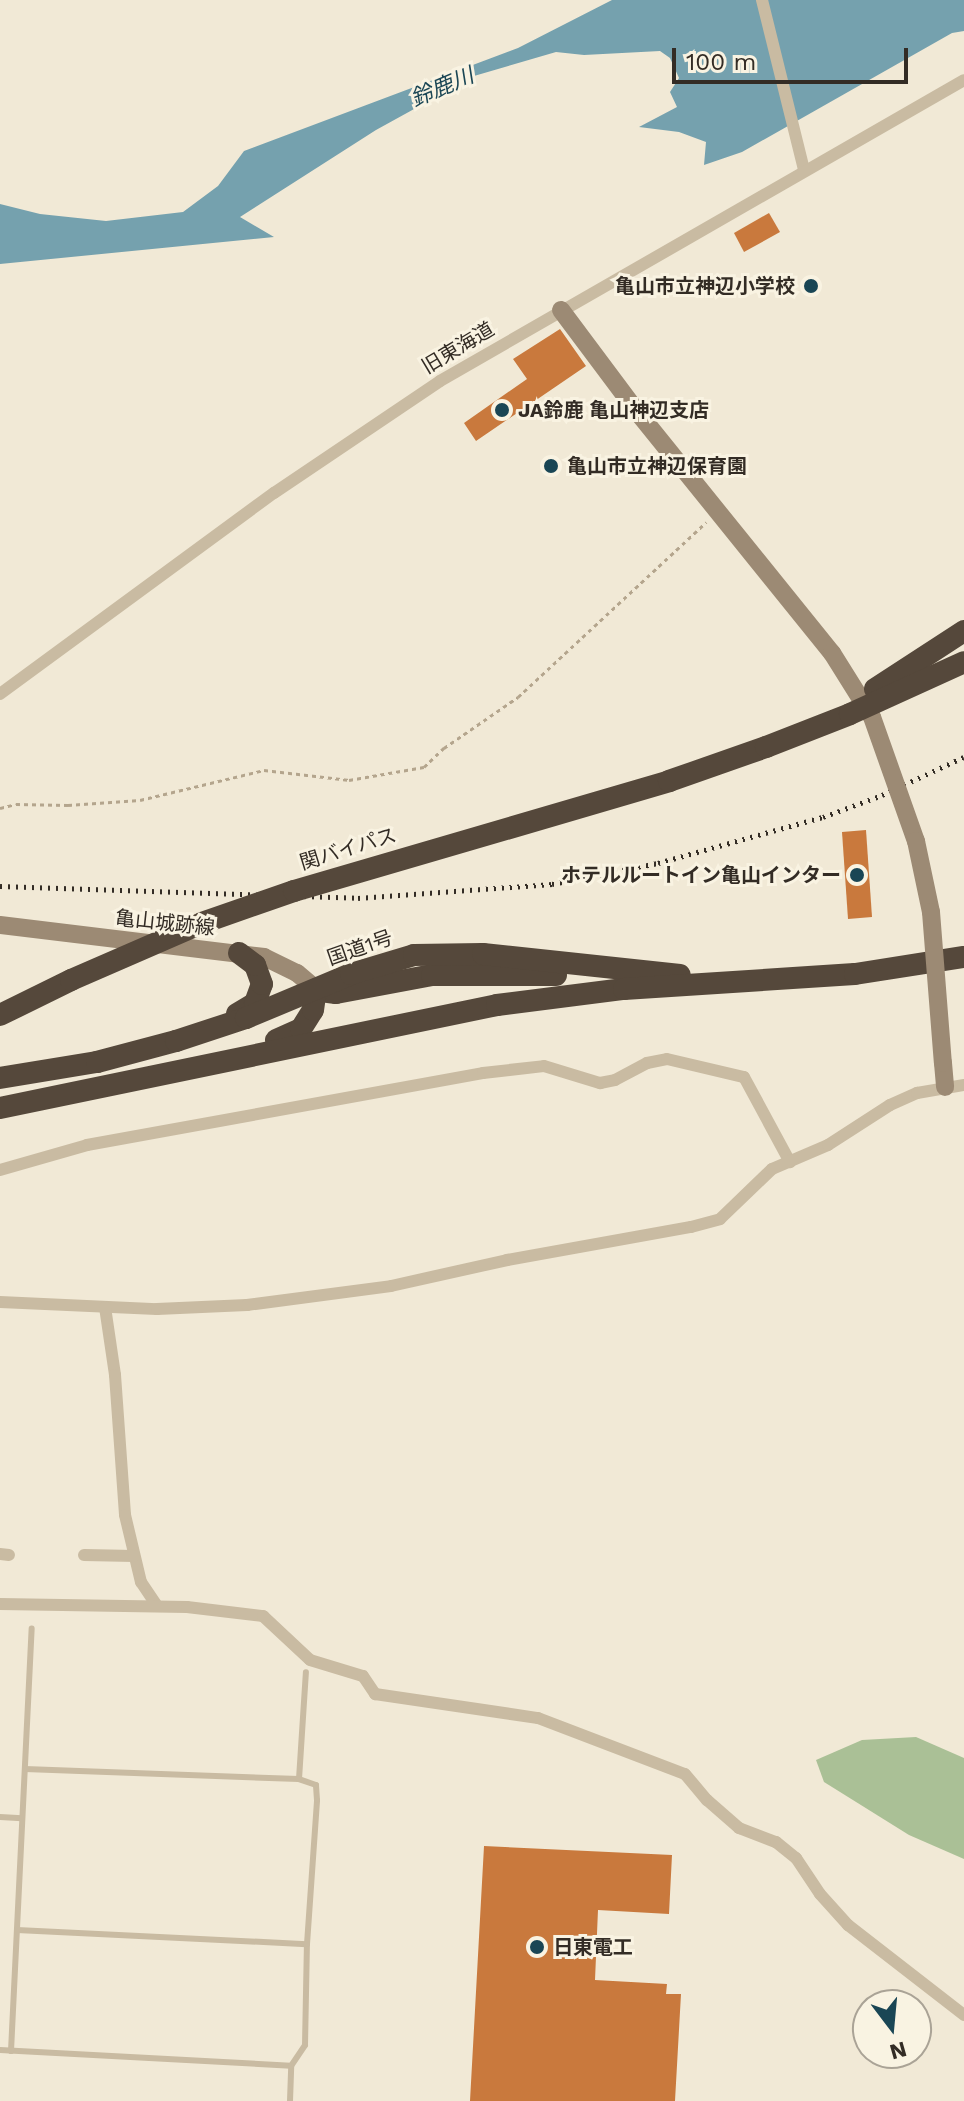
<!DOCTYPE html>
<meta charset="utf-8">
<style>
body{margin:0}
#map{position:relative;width:964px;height:2101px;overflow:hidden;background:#f1e9d6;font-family:"Work Sans","Noto Sans JP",sans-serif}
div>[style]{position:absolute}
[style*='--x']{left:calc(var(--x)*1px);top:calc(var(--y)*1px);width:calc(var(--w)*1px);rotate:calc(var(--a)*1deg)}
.green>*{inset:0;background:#aac096}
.water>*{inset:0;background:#75a1ae}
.building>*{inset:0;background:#c9793d}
.path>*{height:3px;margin-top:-1.5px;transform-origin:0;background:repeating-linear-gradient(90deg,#b4a58d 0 4px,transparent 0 8px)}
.lane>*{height:6px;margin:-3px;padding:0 3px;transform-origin:3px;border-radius:3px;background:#c9bba2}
.street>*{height:12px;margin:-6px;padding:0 6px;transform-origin:6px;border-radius:6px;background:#c9bba2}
.secondary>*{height:18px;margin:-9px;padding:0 9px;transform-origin:9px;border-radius:9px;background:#9c8a74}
.highway>*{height:22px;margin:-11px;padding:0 11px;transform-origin:11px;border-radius:11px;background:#55483b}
.rail>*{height:5px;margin-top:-2.5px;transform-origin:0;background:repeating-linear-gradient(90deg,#332c25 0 2px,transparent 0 8px)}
.secondary-bridge>*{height:18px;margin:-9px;padding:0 9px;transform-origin:9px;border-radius:9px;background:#9c8a74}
.highway-bridge>*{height:22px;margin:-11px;padding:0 11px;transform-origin:11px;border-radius:11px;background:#55483b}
.dots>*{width:22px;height:22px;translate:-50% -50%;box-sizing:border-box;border:4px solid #f9f3e2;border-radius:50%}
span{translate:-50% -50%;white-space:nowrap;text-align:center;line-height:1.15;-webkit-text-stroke:6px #f9f3e2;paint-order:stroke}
.poi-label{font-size:20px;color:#332c25;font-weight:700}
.right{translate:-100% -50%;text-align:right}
.left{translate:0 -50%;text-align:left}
.street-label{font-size:20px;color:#332c25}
.water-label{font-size:22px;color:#1a4655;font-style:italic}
.north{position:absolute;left:852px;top:1989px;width:80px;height:80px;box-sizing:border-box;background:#f9f3e2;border:2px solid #aaa396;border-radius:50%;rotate:164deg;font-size:22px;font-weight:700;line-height:32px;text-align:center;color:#332c25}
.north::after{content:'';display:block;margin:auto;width:28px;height:36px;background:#1a4655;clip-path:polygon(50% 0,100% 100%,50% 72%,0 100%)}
.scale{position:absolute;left:672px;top:48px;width:236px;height:36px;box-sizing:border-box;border:4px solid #332c25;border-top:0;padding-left:10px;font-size:24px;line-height:28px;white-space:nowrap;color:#332c25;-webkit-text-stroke:6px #f9f3e2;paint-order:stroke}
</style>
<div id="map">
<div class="green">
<div style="clip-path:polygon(916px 1737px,964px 1758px,964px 1859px,909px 1835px,824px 1782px,816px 1760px,862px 1740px)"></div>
</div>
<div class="water">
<div style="clip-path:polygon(612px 0,964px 0,964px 31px,952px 33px,742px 152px,704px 165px,706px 142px,679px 132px,639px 127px,677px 107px,670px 92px,679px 78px,670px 58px,660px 51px,584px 55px,556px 52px,474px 76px,376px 130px,240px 217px,274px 237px,0 264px,0 204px,40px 214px,106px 221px,183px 212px,218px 186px,244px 151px,518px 48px)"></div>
</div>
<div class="building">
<div style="clip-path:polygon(769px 213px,780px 232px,744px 252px,734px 233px)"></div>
<div style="clip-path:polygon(560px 329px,586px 366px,476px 441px,464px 423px,527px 379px,513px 359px)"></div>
<div style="clip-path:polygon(866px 830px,872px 917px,848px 919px,842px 832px)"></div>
<div style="clip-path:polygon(484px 1846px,672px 1855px,669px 1914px,598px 1910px,595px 1980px,667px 1984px,666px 1994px,681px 1994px,675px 2101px,470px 2101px)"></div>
</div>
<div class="path">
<div style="--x:0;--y:808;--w:16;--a:-14"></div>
<div style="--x:16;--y:804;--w:52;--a:1.1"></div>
<div style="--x:68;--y:805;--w:72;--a:-4"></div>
<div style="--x:140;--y:800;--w:128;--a:-13.6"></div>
<div style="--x:264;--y:770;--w:86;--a:6.7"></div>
<div style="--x:349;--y:780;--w:76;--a:-9.8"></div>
<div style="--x:424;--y:767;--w:28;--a:-44"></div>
<div style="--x:444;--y:748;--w:90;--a:-34.6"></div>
<div style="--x:518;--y:697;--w:257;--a:-42.9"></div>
</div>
<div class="lane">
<div style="--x:25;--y:1769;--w:274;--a:2.1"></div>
<div style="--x:0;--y:1817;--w:22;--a:3"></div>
<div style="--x:17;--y:1930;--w:290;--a:2.8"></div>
<div style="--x:0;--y:2050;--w:291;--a:3.1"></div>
<div style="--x:11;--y:2051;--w:423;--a:-87.2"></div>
<div style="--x:290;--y:2101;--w:35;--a:-88"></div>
<div style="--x:291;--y:2066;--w:25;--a:-56"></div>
<div style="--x:305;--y:2045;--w:101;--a:-88.9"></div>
<div style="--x:307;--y:1944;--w:144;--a:-86"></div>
<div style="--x:317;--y:1800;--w:15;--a:-94"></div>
<div style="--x:316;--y:1785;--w:18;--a:-161"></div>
<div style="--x:299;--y:1779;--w:107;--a:-86.3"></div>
</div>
<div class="street">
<div style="--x:762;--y:0;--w:175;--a:76.1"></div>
<div style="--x:0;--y:694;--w:340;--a:-36.3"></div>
<div style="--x:274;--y:493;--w:200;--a:-34"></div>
<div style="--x:440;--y:381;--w:604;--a:-29.87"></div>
<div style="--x:0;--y:1170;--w:91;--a:-16"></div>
<div style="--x:87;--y:1145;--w:402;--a:-10.3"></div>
<div style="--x:483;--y:1073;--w:61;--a:-6.5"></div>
<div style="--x:544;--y:1066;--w:59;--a:16.9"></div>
<div style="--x:600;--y:1083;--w:15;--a:-11"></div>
<div style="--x:615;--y:1080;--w:36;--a:-28"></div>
<div style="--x:647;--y:1063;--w:20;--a:-11"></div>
<div style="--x:667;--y:1059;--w:79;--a:13.2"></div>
<div style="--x:744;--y:1077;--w:97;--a:61.6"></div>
<div style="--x:0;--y:1302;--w:157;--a:2.6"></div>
<div style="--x:157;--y:1309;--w:90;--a:-2.5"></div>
<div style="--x:247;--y:1305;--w:145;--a:-7.5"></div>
<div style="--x:391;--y:1286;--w:119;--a:-12.6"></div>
<div style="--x:507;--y:1260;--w:187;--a:-10.2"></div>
<div style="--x:691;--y:1227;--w:30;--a:-15"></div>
<div style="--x:720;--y:1219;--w:72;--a:-43.9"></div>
<div style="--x:772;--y:1169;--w:61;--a:-23.2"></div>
<div style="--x:828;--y:1145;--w:74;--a:-32.8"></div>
<div style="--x:890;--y:1105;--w:30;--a:-24"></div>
<div style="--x:917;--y:1093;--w:48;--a:-9.7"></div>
<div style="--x:105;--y:1307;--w:69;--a:81.6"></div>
<div style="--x:115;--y:1375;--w:140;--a:85.9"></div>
<div style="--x:125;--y:1515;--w:69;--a:76.6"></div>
<div style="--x:141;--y:1582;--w:29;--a:56"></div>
<div style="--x:0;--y:1554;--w:9;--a:6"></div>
<div style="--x:84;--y:1555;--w:50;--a:1.1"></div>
<div style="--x:0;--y:1604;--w:187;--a:0.9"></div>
<div style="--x:187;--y:1607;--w:77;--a:6.8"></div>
<div style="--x:263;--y:1616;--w:64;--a:43.1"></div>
<div style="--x:310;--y:1660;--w:55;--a:16.8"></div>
<div style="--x:363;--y:1676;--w:22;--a:56"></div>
<div style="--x:375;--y:1694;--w:165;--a:8.4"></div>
<div style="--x:538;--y:1718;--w:157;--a:20.9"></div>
<div style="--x:685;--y:1774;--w:34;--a:50"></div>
<div style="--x:707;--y:1800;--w:43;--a:41.2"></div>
<div style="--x:739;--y:1828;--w:40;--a:21"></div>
<div style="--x:776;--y:1842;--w:26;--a:39"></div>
<div style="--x:796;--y:1858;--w:43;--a:56.3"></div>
<div style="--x:820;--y:1894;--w:42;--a:47.9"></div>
<div style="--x:848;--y:1925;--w:147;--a:37.8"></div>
</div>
<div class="secondary">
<div style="--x:561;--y:310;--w:124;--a:53.2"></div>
<div style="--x:635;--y:409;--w:314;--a:51.1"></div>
<div style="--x:0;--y:925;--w:266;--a:6.9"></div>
<div style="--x:264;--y:957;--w:37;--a:26"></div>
<div style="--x:297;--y:973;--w:25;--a:40"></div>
<div style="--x:943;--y:1063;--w:24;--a:85"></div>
</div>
<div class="highway">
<div style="--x:321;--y:991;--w:15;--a:8"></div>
<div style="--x:336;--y:993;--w:98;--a:-10.6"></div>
<div style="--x:432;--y:975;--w:124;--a:0"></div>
<div style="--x:237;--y:1014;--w:21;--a:-31"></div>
<div style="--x:255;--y:1003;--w:20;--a:-70"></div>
<div style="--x:262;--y:984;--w:20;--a:-110"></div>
<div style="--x:255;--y:965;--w:20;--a:-143"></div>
<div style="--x:0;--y:1015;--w:79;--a:-26.2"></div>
<div style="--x:276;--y:1040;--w:27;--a:-24"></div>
<div style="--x:301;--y:1029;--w:22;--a:-58"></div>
<div style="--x:313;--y:1010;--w:21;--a:-82"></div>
<div style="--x:0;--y:1078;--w:98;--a:-9.4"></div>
<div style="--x:97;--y:1062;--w:82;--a:-14.9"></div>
<div style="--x:176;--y:1041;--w:74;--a:-18.2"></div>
<div style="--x:246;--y:1018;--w:114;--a:-22.7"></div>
<div style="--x:351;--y:974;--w:66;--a:-16.8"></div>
<div style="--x:414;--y:955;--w:69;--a:-0.8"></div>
<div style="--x:483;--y:954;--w:198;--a:6.1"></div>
<div style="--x:0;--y:1108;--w:508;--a:-11.71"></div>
<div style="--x:497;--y:1005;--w:128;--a:-7.2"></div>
<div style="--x:624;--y:989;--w:231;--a:-3.7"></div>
<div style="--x:855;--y:974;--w:110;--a:-8.9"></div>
</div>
<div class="rail">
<div style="--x:0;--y:886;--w:358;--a:1.9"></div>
<div style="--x:358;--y:898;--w:195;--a:-4.1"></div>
<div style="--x:552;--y:884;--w:108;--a:-11.2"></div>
<div style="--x:658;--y:863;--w:171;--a:-15.6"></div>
<div style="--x:823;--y:817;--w:63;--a:-20.4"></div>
<div style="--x:882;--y:795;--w:90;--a:-24.9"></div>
</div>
<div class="secondary-bridge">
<div style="--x:832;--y:653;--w:75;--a:58"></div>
<div style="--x:872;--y:717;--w:132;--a:70.5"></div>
<div style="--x:916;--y:841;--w:73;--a:78.1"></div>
<div style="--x:931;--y:912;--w:151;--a:85.5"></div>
</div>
<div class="highway-bridge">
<div style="--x:875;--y:689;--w:106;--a:-33.1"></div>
<div style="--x:71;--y:980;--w:143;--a:-23.5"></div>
<div style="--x:202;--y:923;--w:97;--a:-19.2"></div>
<div style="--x:294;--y:891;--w:391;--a:-16.3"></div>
<div style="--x:669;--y:781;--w:103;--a:-19.3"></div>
<div style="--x:766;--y:747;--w:90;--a:-21.4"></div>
<div style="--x:850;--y:714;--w:125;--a:-24.5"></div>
</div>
<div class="dots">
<div style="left:811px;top:286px;background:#1a4655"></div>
<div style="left:502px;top:410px;background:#1a4655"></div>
<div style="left:551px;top:466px;background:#1a4655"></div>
<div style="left:857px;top:875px;background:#1a4655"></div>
<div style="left:537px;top:1947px;background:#1a4655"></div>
</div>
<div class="poi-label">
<span class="right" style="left:795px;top:286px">亀山市立神辺小学校</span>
<span class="left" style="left:518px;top:410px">JA鈴鹿 亀山神辺支店</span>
<span class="left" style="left:567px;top:466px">亀山市立神辺保育園</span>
<span class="right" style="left:841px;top:875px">ホテルルートイン亀山インター</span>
<span class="left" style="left:553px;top:1947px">日東電工</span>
</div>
<div class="street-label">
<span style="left:458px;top:348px;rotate:-31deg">旧東海道</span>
<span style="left:348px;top:849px;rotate:-17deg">関バイパス</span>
<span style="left:165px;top:923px;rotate:6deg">亀山城跡線</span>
<span style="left:360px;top:948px;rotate:-19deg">国道1号</span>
</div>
<div class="water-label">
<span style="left:442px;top:87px;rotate:-23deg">鈴鹿川</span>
</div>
<div class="north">N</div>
<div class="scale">100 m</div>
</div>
